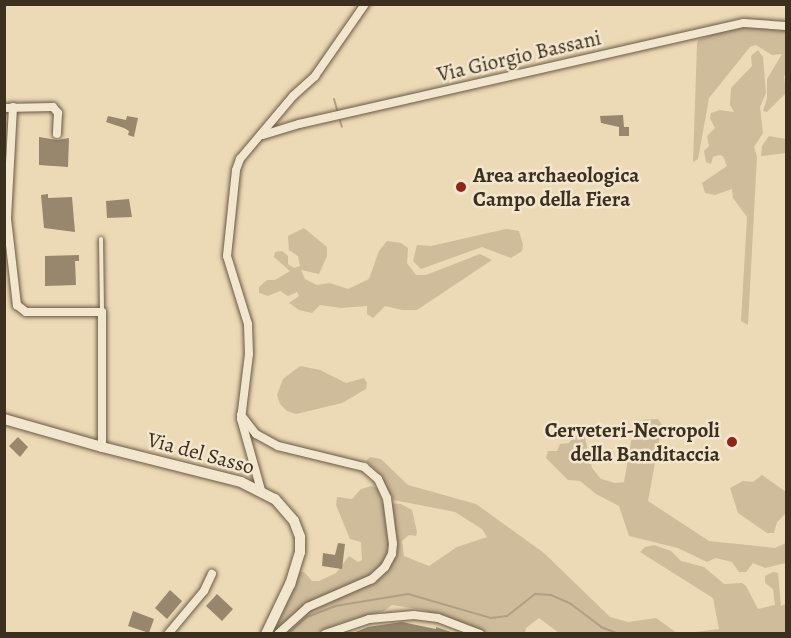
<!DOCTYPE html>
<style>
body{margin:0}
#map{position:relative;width:791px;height:638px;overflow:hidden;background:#ecd9b5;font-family:Alegreya,serif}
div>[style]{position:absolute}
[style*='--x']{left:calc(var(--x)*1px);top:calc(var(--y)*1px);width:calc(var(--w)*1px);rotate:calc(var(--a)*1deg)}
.green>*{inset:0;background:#cebc9b}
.stream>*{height:2px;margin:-1px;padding:0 1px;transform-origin:1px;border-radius:1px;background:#b09f82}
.building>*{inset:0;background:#98876d}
.roads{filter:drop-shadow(0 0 2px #695a44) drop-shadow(0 0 2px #695a44)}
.lane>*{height:4px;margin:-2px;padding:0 2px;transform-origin:2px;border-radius:2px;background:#f3e6cf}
.street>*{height:8px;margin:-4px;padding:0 4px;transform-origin:4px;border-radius:4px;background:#f3e6cf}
.secondary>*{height:10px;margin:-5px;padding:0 5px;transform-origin:5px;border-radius:5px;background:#f3e6cf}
.dots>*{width:16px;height:16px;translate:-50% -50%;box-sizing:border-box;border:3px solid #f3e6cf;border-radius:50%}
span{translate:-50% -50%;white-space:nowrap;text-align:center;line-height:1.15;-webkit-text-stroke:5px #f3e6cf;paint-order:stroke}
.street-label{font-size:21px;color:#3d2f1e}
.poi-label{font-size:21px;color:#3d2f1e;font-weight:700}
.left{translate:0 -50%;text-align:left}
.right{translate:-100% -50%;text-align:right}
.frame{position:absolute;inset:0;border:6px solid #3d2f1e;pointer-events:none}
</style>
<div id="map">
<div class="green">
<div style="clip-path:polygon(748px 26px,786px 30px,786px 73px,784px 76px,786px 93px,767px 112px,763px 111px,767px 98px,767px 79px,782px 54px,772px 55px,756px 45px,750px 47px,709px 98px,698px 159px,693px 162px,697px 44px,698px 40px,720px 32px)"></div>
<div style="clip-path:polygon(758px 50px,763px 57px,766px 93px,760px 107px,763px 133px,754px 147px,757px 157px,748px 325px,741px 321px,747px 217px,733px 198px,732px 189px,715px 195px,705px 193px,702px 183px,727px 166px,723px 156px,719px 155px,713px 157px,711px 164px,706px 162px,704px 151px,709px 146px,707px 136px,715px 128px,710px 118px,711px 113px,720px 110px,734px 112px,730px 105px,731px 88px,752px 66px,751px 56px)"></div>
<div style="clip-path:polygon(769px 136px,786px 139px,786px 153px,761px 156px,762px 146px)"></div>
<div style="clip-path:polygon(304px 228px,327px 247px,327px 256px,319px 274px,301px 270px,305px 279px,317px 285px,330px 283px,348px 289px,369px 279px,379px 251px,387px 241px,401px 243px,408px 248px,407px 263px,416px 275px,426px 275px,480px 254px,492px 260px,417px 310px,402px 310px,385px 306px,373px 318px,367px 314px,367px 306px,341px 308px,320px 305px,312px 313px,299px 310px,289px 303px,299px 296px,297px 292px,288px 296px,280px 291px,268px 296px,259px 293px,259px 287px,267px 280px,275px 280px,290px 271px,274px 257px,275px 252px,282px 251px,288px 256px,288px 264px,294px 268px,300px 266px,298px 256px,289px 250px,288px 236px)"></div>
<div style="clip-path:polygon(506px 229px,519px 231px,523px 245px,522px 251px,511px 258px,482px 247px,421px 269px,413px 261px,417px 245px,431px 246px)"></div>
<div style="clip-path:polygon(300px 366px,320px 370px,346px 383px,364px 378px,367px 383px,366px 389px,342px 403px,296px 414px,287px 411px,280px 404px,277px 395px,283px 379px)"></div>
<div style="clip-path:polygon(658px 419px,662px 425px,648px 501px,709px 541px,775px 548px,786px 543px,786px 563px,765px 568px,753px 563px,746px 572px,739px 572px,732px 562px,716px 558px,707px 562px,678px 548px,629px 536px,619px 506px,596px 494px,580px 481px,568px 480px,546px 458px,548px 451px,557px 451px,560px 444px,569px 443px,582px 425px,592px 468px,601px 479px,615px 483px,624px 482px,633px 431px,641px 420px)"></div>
<div style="clip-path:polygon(370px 457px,381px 459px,408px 485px,476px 504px,544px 553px,610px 617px,628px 622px,656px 618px,677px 633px,559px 633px,539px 618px,526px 628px,525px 633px,487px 633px,424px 610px,392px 605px,384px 611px,340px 623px,317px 633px,273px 634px,300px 572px,304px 572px,312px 581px,319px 581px,336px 573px,349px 556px,358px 562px,362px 560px,361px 542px,350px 539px,336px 505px,337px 497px,352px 499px,361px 489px,371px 486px,378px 488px,382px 503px,401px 504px,412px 510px,417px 532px,416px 536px,409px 535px,402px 541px,404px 556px,429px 566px,457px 547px,487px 537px,482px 529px,455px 512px,394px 500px,378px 472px,366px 461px)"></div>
<div style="clip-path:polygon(762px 475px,786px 492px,786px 513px,777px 522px,774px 533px,767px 533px,738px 513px,730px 488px,743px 481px,753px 482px)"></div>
<div style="clip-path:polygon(654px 545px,671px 551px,681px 561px,704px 567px,724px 584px,742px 583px,746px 586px,758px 609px,775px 605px,773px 589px,765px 583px,765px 576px,773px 572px,778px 573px,781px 606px,786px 604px,786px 632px,688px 633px,719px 629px,713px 598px,640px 552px,645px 547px)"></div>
</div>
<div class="stream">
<div style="--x:334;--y:99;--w:15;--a:74"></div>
<div style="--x:340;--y:121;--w:6;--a:72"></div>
<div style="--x:288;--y:634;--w:25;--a:-42"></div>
<div style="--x:307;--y:617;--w:30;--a:-21"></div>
<div style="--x:335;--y:606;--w:74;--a:-9.3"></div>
<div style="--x:408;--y:594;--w:86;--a:16.1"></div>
<div style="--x:491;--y:618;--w:16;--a:-7"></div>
<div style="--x:507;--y:616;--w:36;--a:-38"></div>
<div style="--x:535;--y:594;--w:16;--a:4"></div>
<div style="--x:551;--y:595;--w:22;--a:24"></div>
<div style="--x:571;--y:604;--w:38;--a:37"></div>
<div style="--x:601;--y:627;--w:19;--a:21"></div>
</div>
<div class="building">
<div style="clip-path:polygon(623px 115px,624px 127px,629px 127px,629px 136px,619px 136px,619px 127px,601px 123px,600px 116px)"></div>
<div style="clip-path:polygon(108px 116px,126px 120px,127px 116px,138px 118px,134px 137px,128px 135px,129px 131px,124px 128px,106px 122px)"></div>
<div style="clip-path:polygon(39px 137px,57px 140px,69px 138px,68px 167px,39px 165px)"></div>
<div style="clip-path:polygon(48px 194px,48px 198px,72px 197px,75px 232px,44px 228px,41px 195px)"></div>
<div style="clip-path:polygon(129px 199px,132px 217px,107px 218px,106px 201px)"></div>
<div style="clip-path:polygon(79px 255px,79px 261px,75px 261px,76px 285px,45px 286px,45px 256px)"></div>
<div style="clip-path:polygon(18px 437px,28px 447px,20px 457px,9px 446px)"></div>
<div style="clip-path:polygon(338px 543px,345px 544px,342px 569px,322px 566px,323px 553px,335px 555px)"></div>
<div style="clip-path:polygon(170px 590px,182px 601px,167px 619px,155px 608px)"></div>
<div style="clip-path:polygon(217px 594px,233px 609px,222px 621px,206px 606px)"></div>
<div style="clip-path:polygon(133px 611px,154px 619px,149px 633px,128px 626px)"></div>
<div style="clip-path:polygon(402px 622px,436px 629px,436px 627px,454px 633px,353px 633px,368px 627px)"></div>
</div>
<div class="roads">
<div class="lane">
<div style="--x:101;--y:239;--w:73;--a:89.2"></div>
</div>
<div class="street">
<div style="--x:13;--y:107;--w:112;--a:93.1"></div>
<div style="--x:7;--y:219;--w:87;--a:83.4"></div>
<div style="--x:17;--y:305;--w:11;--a:38"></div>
<div style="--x:26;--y:312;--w:76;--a:0"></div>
<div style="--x:102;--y:312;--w:135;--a:90"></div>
<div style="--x:4;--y:108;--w:49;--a:-1.2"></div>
<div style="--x:53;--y:107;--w:8;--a:50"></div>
<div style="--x:58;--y:113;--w:21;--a:93"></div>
<div style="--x:263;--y:135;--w:38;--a:-17"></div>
<div style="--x:299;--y:124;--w:456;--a:-12.8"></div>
<div style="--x:744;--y:23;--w:42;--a:4.1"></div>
<div style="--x:241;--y:415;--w:24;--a:52"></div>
<div style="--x:256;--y:434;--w:25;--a:29"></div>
<div style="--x:278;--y:446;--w:89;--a:13.7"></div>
<div style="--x:364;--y:467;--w:18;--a:41"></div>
<div style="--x:378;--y:479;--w:21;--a:65"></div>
<div style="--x:387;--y:498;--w:46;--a:82.6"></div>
<div style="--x:393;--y:544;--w:10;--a:96"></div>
<div style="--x:392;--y:554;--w:15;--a:118"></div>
<div style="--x:385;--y:567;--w:18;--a:137"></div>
<div style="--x:372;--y:579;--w:70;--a:156.4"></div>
<div style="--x:308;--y:607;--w:40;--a:138"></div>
<div style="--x:261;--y:490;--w:74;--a:-105.7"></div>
<div style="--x:241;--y:419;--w:65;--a:-83"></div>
<div style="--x:249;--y:354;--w:30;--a:-92"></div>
<div style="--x:248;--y:324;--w:71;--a:-107.2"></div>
<div style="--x:227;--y:256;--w:86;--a:-84"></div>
<div style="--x:236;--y:170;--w:12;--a:-70"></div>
<div style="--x:240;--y:159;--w:82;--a:-49.9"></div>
<div style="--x:293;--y:96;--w:30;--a:-42"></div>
<div style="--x:315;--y:76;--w:88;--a:-55.2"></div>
<div style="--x:168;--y:634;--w:56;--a:-50.1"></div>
<div style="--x:204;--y:591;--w:19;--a:-65"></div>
<div style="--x:325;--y:634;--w:46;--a:-18.8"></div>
<div style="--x:369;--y:619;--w:45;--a:-5.1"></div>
<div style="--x:414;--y:615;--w:24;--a:7"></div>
<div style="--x:438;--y:618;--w:45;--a:20.9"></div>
</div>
<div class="secondary">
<div style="--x:4;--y:419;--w:102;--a:15.9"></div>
<div style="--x:102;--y:447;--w:143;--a:14.1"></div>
<div style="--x:241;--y:482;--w:38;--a:27"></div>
<div style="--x:275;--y:499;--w:29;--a:49"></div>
<div style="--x:294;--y:521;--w:17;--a:69"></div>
<div style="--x:300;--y:537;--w:15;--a:90"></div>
<div style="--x:300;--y:552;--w:34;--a:107"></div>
<div style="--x:290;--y:584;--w:55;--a:115.6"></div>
</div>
</div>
<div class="dots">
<div style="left:461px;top:187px;background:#8f2418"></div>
<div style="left:732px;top:442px;background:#8f2418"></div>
</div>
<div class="street-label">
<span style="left:519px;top:56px;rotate:-13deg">Via Giorgio Bassani</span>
<span style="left:201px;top:453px;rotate:15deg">Via del Sasso</span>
</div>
<div class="poi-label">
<span class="left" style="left:473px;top:187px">Area archaeologica<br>Campo della Fiera</span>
<span class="right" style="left:720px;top:442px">Cerveteri-Necropoli<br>della Banditaccia</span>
</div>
<div class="frame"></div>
</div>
